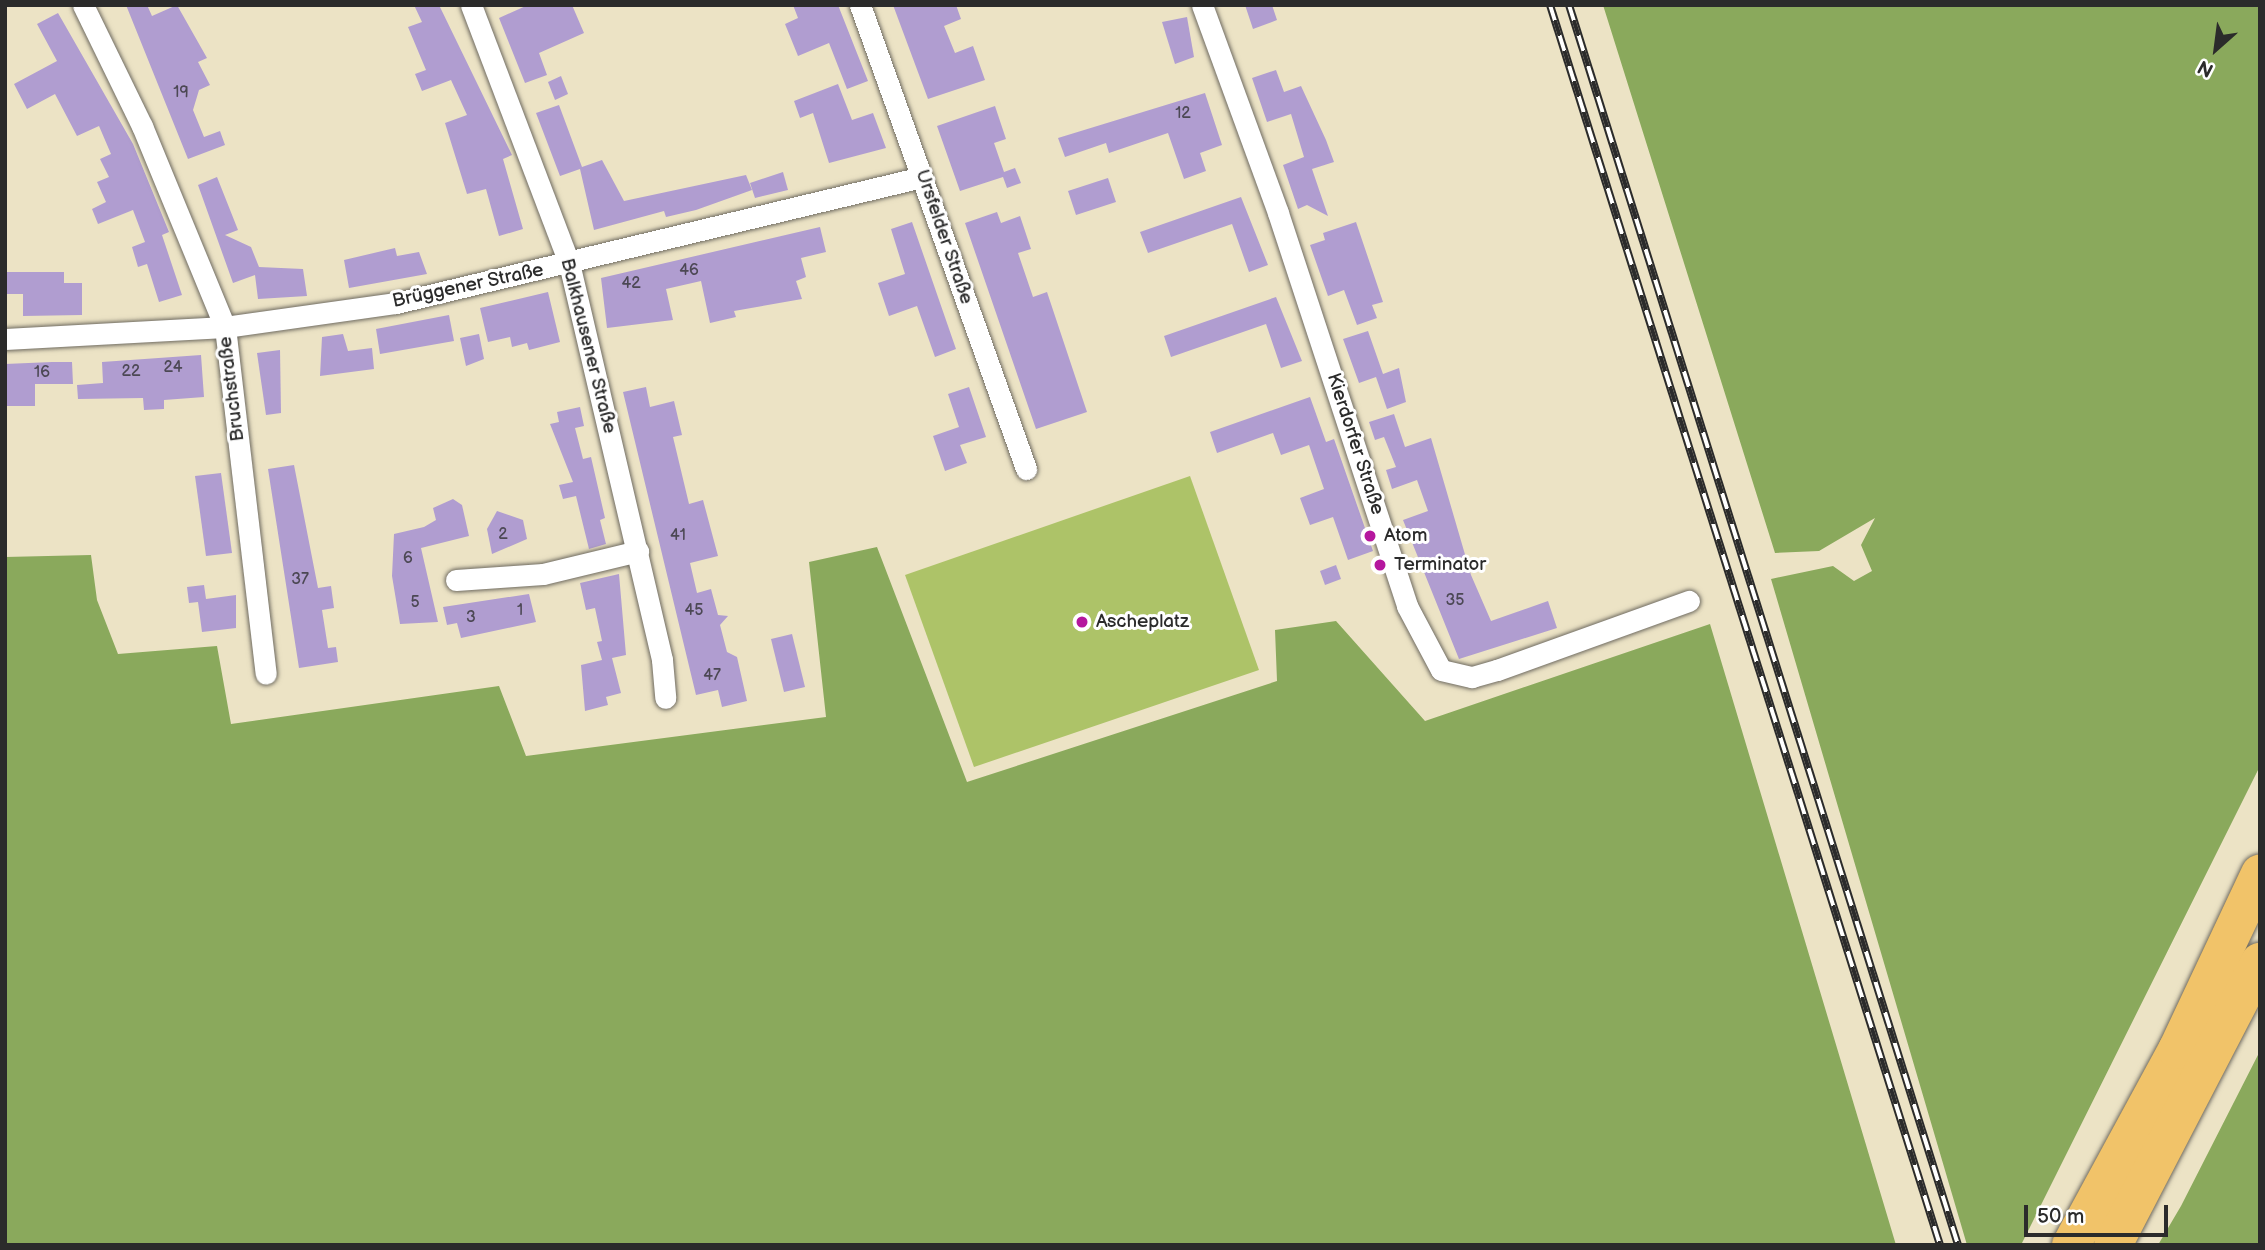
<!DOCTYPE html>
<meta charset="utf-8">
<style>
body{margin:0}
#map{position:relative;width:2265px;height:1250px;overflow:hidden;background:#ece3c5;font-family:"Balsamiq Sans",sans-serif}
div>[style]{position:absolute}
[style*='--x']{left:calc(var(--x)*1px);top:calc(var(--y)*1px);width:calc(var(--w)*1px);rotate:calc(var(--a)*1deg)}
.green>*{inset:0;background:#adc368}
.forest>*{inset:0;background:#8aa95c}
.building>*{inset:0;background:#b09dd0}
.roads{filter:drop-shadow(0 0 2px #6f6b61) drop-shadow(0 0 2px #6f6b61)}
.street>*{height:21px;margin:-10.5px;padding:0 10.5px;transform-origin:10.5px;border-radius:10.5px;background:#fff}
.highway>*{height:38px;margin:-19px;padding:0 19px;transform-origin:19px;border-radius:19px;background:#f1c369}
.rail>*{height:8px;margin-top:-4px;transform-origin:0;background:repeating-linear-gradient(90deg,#fff 0 16px,#2b2b2b 0 32px);box-sizing:border-box;border-block:2px solid #2b2b2b}
.dots>*{width:19px;height:19px;translate:-50% -50%;box-sizing:border-box;border:4px solid #fff;border-radius:50%}
span{translate:-50% -50%;white-space:nowrap;text-align:center;line-height:1.15;-webkit-text-stroke:6px #fff;paint-order:stroke}
.number-label{font-size:16px;color:#4c4854}
.number-label span{-webkit-text-stroke-width:0}
.street-label{font-size:19px;color:#2b2b2b}
.poi-label{font-size:19px;color:#2b2b2b}
.left{translate:0 -50%;text-align:left}
.frame{position:absolute;inset:0;border:7px solid #2b2b2b;pointer-events:none}
.north{position:absolute;left:2181px;top:14px;width:70px;height:70px;-webkit-text-stroke:5px #fff;paint-order:stroke;rotate:208deg;font-size:19px;font-weight:700;line-height:28px;text-align:center;color:#2b2b2b}
.north::after{content:'';display:block;margin:auto;width:24px;height:32px;background:#2b2b2b;clip-path:polygon(50% 0,100% 100%,50% 72%,0 100%)}
.scale{position:absolute;left:2024px;top:1205px;width:144px;height:32px;box-sizing:border-box;border:4px solid #2b2b2b;border-top:0;padding-left:9px;font-size:21px;line-height:24px;white-space:nowrap;color:#2b2b2b;-webkit-text-stroke:5px #fff;paint-order:stroke}
</style>
<div id="map">
<div class="green">
<div style="clip-path:polygon(1190px 476px,1259px 670px,974px 767px,905px 575px)"></div>
</div>
<div class="forest">
<div style="clip-path:polygon(1603px 5px,2260px 5px,2260px 766px,2021px 1245px,1967px 1245px,1771px 579px,1833px 566px,1854px 581px,1872px 571px,1861px 545px,1875px 518px,1819px 551px,1775px 553px)"></div>
<div style="clip-path:polygon(877px 547px,967px 782px,1277px 681px,1275px 630px,1336px 621px,1425px 721px,1710px 624px,1896px 1245px,5px 1245px,5px 557px,91px 555px,97px 600px,118px 654px,217px 646px,231px 724px,499px 686px,526px 756px,826px 717px,809px 562px)"></div>
<div style="clip-path:polygon(2260px 1051px,2260px 1245px,2158px 1245px,2181px 1206px)"></div>
</div>
<div class="building">
<div style="clip-path:polygon(126px 5px,147px 5px,152px 16px,177px 5px,207px 58px,198px 62px,210px 85px,199px 90px,193px 110px,204px 137px,220px 131px,225px 145px,188px 159px)"></div>
<div style="clip-path:polygon(414px 5px,439px 5px,512px 155px,503px 159px,523px 229px,499px 236px,486px 189px,467px 194px,445px 123px,467px 115px,451px 80px,422px 91px,415px 74px,426px 70px,408px 27px,422px 22px)"></div>
<div style="clip-path:polygon(528px 5px,572px 5px,584px 33px,539px 53px,547px 75px,525px 83px,499px 18px)"></div>
<div style="clip-path:polygon(793px 5px,838px 5px,868px 81px,847px 89px,829px 43px,798px 56px,785px 24px,798px 18px)"></div>
<div style="clip-path:polygon(893px 5px,956px 5px,961px 19px,944px 26px,955px 53px,973px 46px,985px 80px,928px 99px)"></div>
<div style="clip-path:polygon(1245px 5px,1272px 5px,1277px 20px,1253px 29px)"></div>
<div style="clip-path:polygon(58px 13px,133px 144px,169px 232px,162px 235px,182px 295px,159px 302px,147px 264px,138px 267px,132px 247px,145px 242px,133px 210px,98px 224px,92px 209px,106px 202px,97px 182px,109px 177px,100px 159px,111px 154px,99px 126px,77px 136px,55px 94px,27px 109px,14px 84px,57px 61px,37px 24px)"></div>
<div style="clip-path:polygon(1187px 17px,1194px 57px,1175px 64px,1162px 22px)"></div>
<div style="clip-path:polygon(1276px 70px,1284px 92px,1301px 86px,1326px 140px,1334px 162px,1312px 169px,1328px 216px,1307px 205px,1298px 209px,1283px 165px,1304px 157px,1291px 114px,1267px 122px,1252px 78px)"></div>
<div style="clip-path:polygon(561px 76px,568px 94px,555px 100px,548px 82px)"></div>
<div style="clip-path:polygon(838px 84px,852px 120px,873px 113px,886px 148px,829px 163px,813px 113px,800px 118px,794px 101px)"></div>
<div style="clip-path:polygon(1205px 93px,1222px 145px,1200px 153px,1206px 171px,1184px 179px,1168px 133px,1109px 153px,1106px 143px,1065px 157px,1058px 138px)"></div>
<div style="clip-path:polygon(559px 105px,582px 167px,602px 160px,624px 201px,746px 175px,752px 190px,696px 210px,666px 217px,664px 211px,594px 230px,580px 169px,560px 176px,536px 113px)"></div>
<div style="clip-path:polygon(995px 106px,1006px 139px,994px 143px,1004px 172px,1015px 168px,1021px 183px,1007px 188px,1003px 177px,960px 191px,937px 126px)"></div>
<div style="clip-path:polygon(783px 172px,788px 190px,755px 198px,750px 183px)"></div>
<div style="clip-path:polygon(217px 177px,238px 230px,225px 235px,251px 247px,259px 267px,303px 269px,307px 296px,258px 299px,255px 275px,233px 283px,198px 185px)"></div>
<div style="clip-path:polygon(1108px 178px,1116px 202px,1076px 215px,1068px 191px)"></div>
<div style="clip-path:polygon(1241px 197px,1268px 265px,1249px 272px,1232px 224px,1148px 253px,1140px 232px)"></div>
<div style="clip-path:polygon(997px 212px,1001px 223px,1020px 216px,1031px 249px,1018px 253px,1033px 297px,1047px 292px,1087px 412px,1036px 429px,965px 223px)"></div>
<div style="clip-path:polygon(912px 222px,956px 349px,935px 357px,917px 306px,889px 316px,878px 283px,905px 274px,891px 229px)"></div>
<div style="clip-path:polygon(1356px 222px,1383px 302px,1372px 305px,1377px 318px,1357px 325px,1344px 290px,1328px 296px,1310px 245px,1325px 240px,1323px 233px)"></div>
<div style="clip-path:polygon(820px 227px,826px 252px,801px 258px,806px 277px,796px 281px,802px 299px,734px 311px,736px 317px,710px 323px,701px 281px,666px 289px,673px 320px,607px 328px,601px 278px)"></div>
<div style="clip-path:polygon(395px 248px,397px 256px,419px 252px,427px 274px,349px 288px,344px 260px)"></div>
<div style="clip-path:polygon(5px 272px,64px 272px,64px 283px,82px 283px,82px 315px,23px 316px,23px 294px,5px 294px)"></div>
<div style="clip-path:polygon(548px 292px,560px 342px,529px 350px,527px 343px,512px 347px,510px 337px,488px 342px,480px 308px)"></div>
<div style="clip-path:polygon(1276px 297px,1302px 361px,1281px 368px,1266px 324px,1171px 357px,1164px 336px)"></div>
<div style="clip-path:polygon(449px 315px,454px 341px,380px 354px,376px 329px)"></div>
<div style="clip-path:polygon(1368px 331px,1383px 374px,1399px 368px,1406px 402px,1387px 409px,1376px 377px,1359px 383px,1343px 339px)"></div>
<div style="clip-path:polygon(343px 334px,348px 351px,372px 348px,374px 369px,320px 376px,322px 337px)"></div>
<div style="clip-path:polygon(479px 334px,484px 359px,466px 366px,460px 338px)"></div>
<div style="clip-path:polygon(280px 350px,281px 413px,266px 415px,257px 353px)"></div>
<div style="clip-path:polygon(201px 355px,204px 397px,164px 400px,164px 409px,144px 410px,143px 398px,78px 399px,77px 385px,103px 383px,102px 362px)"></div>
<div style="clip-path:polygon(52px 362px,72px 362px,73px 384px,35px 384px,35px 406px,5px 406px,5px 364px)"></div>
<div style="clip-path:polygon(646px 387px,650px 407px,674px 401px,682px 435px,673px 437px,689px 504px,703px 500px,718px 556px,690px 563px,697px 593px,711px 589px,718px 615px,728px 616px,720px 625px,727px 652px,737px 657px,747px 701px,722px 707px,718px 690px,696px 695px,623px 392px)"></div>
<div style="clip-path:polygon(969px 387px,986px 437px,960px 445px,967px 463px,945px 471px,933px 436px,959px 427px,948px 394px)"></div>
<div style="clip-path:polygon(1310px 397px,1326px 442px,1334px 439px,1373px 551px,1348px 560px,1333px 517px,1310px 525px,1300px 498px,1324px 489px,1309px 445px,1281px 455px,1273px 433px,1217px 453px,1210px 432px)"></div>
<div style="clip-path:polygon(580px 407px,584px 426px,575px 428px,583px 459px,591px 457px,605px 518px,600px 520px,606px 544px,589px 549px,576px 496px,563px 499px,559px 485px,573px 482px,550px 424px,559px 422px,557px 412px)"></div>
<div style="clip-path:polygon(1394px 414px,1405px 447px,1431px 438px,1471px 575px,1491px 621px,1548px 601px,1557px 628px,1459px 659px,1403px 520px,1428px 511px,1417px 480px,1392px 489px,1386px 470px,1396px 467px,1384px 437px,1375px 440px,1369px 422px)"></div>
<div style="clip-path:polygon(294px 465px,318px 588px,331px 586px,334px 608px,322px 610px,328px 648px,336px 647px,338px 662px,299px 668px,268px 469px)"></div>
<div style="clip-path:polygon(221px 473px,232px 553px,206px 556px,195px 476px)"></div>
<div style="clip-path:polygon(453px 499px,462px 505px,469px 536px,421px 548px,438px 622px,400px 624px,392px 576px,394px 534px,424px 527px,436px 520px,433px 508px)"></div>
<div style="clip-path:polygon(497px 511px,523px 520px,527px 539px,492px 554px,487px 529px)"></div>
<div style="clip-path:polygon(1336px 565px,1341px 579px,1325px 585px,1320px 571px)"></div>
<div style="clip-path:polygon(619px 574px,626px 655px,612px 658px,621px 693px,606px 697px,608px 705px,585px 711px,581px 665px,602px 660px,597px 642px,602px 641px,595px 608px,586px 610px,580px 583px)"></div>
<div style="clip-path:polygon(204px 585px,206px 599px,236px 595px,236px 628px,202px 632px,198px 602px,189px 603px,187px 587px)"></div>
<div style="clip-path:polygon(529px 594px,536px 622px,461px 638px,457px 623px,447px 625px,443px 607px)"></div>
<div style="clip-path:polygon(792px 634px,805px 687px,784px 692px,771px 639px)"></div>
</div>
<div class="roads">
<div class="street">
<div style="--x:83;--y:5;--w:135;--a:64"></div>
<div style="--x:142;--y:126;--w:217;--a:67.6"></div>
<div style="--x:225;--y:327;--w:349;--a:83.3"></div>
<div style="--x:471;--y:5;--w:276;--a:69.2"></div>
<div style="--x:569;--y:263;--w:408;--a:76.8"></div>
<div style="--x:662;--y:660;--w:38;--a:85"></div>
<div style="--x:860;--y:5;--w:493;--a:70.3"></div>
<div style="--x:1202;--y:5;--w:221;--a:69.9"></div>
<div style="--x:1278;--y:213;--w:414;--a:71.8"></div>
<div style="--x:1407;--y:606;--w:72;--a:62"></div>
<div style="--x:1441;--y:670;--w:32;--a:13"></div>
<div style="--x:1472;--y:677;--w:26;--a:-16"></div>
<div style="--x:1497;--y:670;--w:204;--a:-19.8"></div>
<div style="--x:5;--y:339;--w:220;--a:-3.1"></div>
<div style="--x:225;--y:327;--w:173;--a:-8"></div>
<div style="--x:396;--y:303;--w:541;--a:-13.47"></div>
<div style="--x:456;--y:580;--w:87;--a:-3.9"></div>
<div style="--x:543;--y:574;--w:98;--a:-13.6"></div>
</div>
<div class="highway">
<div style="--x:2071;--y:1245;--w:222;--a:-61.5"></div>
<div style="--x:2177;--y:1050;--w:195;--a:-64.8"></div>
<div style="--x:2113;--y:1245;--w:319;--a:-62.6"></div>
</div>
</div>
<div class="rail">
<div style="--x:1550;--y:5;--w:1300;--a:72.54"></div>
<div style="--x:1569;--y:5;--w:1300;--a:72.58"></div>
</div>
<div class="dots">
<div style="left:1370px;top:536px;background:#b5179e"></div>
<div style="left:1380px;top:565px;background:#b5179e"></div>
<div style="left:1082px;top:622px;background:#b5179e"></div>
</div>
<div class="number-label">
<span style="left:181px;top:93px">19</span>
<span style="left:1183px;top:114px">12</span>
<span style="left:689px;top:271px">46</span>
<span style="left:631px;top:284px">42</span>
<span style="left:173px;top:368px">24</span>
<span style="left:131px;top:372px">22</span>
<span style="left:42px;top:373px">16</span>
<span style="left:503px;top:535px">2</span>
<span style="left:678px;top:536px">41</span>
<span style="left:408px;top:559px">6</span>
<span style="left:300px;top:580px">37</span>
<span style="left:1455px;top:601px">35</span>
<span style="left:415px;top:603px">5</span>
<span style="left:520px;top:611px">1</span>
<span style="left:694px;top:611px">45</span>
<span style="left:471px;top:618px">3</span>
<span style="left:712px;top:676px">47</span>
</div>
<div class="street-label">
<span style="left:944px;top:237px;rotate:71deg">Ursfelder Straße</span>
<span style="left:468px;top:286px;rotate:-12deg">Brüggener Straße</span>
<span style="left:588px;top:346px;rotate:76deg">Balkhausener Straße</span>
<span style="left:232px;top:389px;rotate:-97deg">Bruchstraße</span>
<span style="left:1355px;top:444px;rotate:72deg">Kierdorfer Straße</span>
</div>
<div class="poi-label">
<span class="left" style="left:1384px;top:536px">Atom</span>
<span class="left" style="left:1394px;top:565px">Terminator</span>
<span class="left" style="left:1096px;top:622px">Ascheplatz</span>
</div>
<div class="frame"></div>
<div class="north">N</div>
<div class="scale">50 m</div>
</div>
